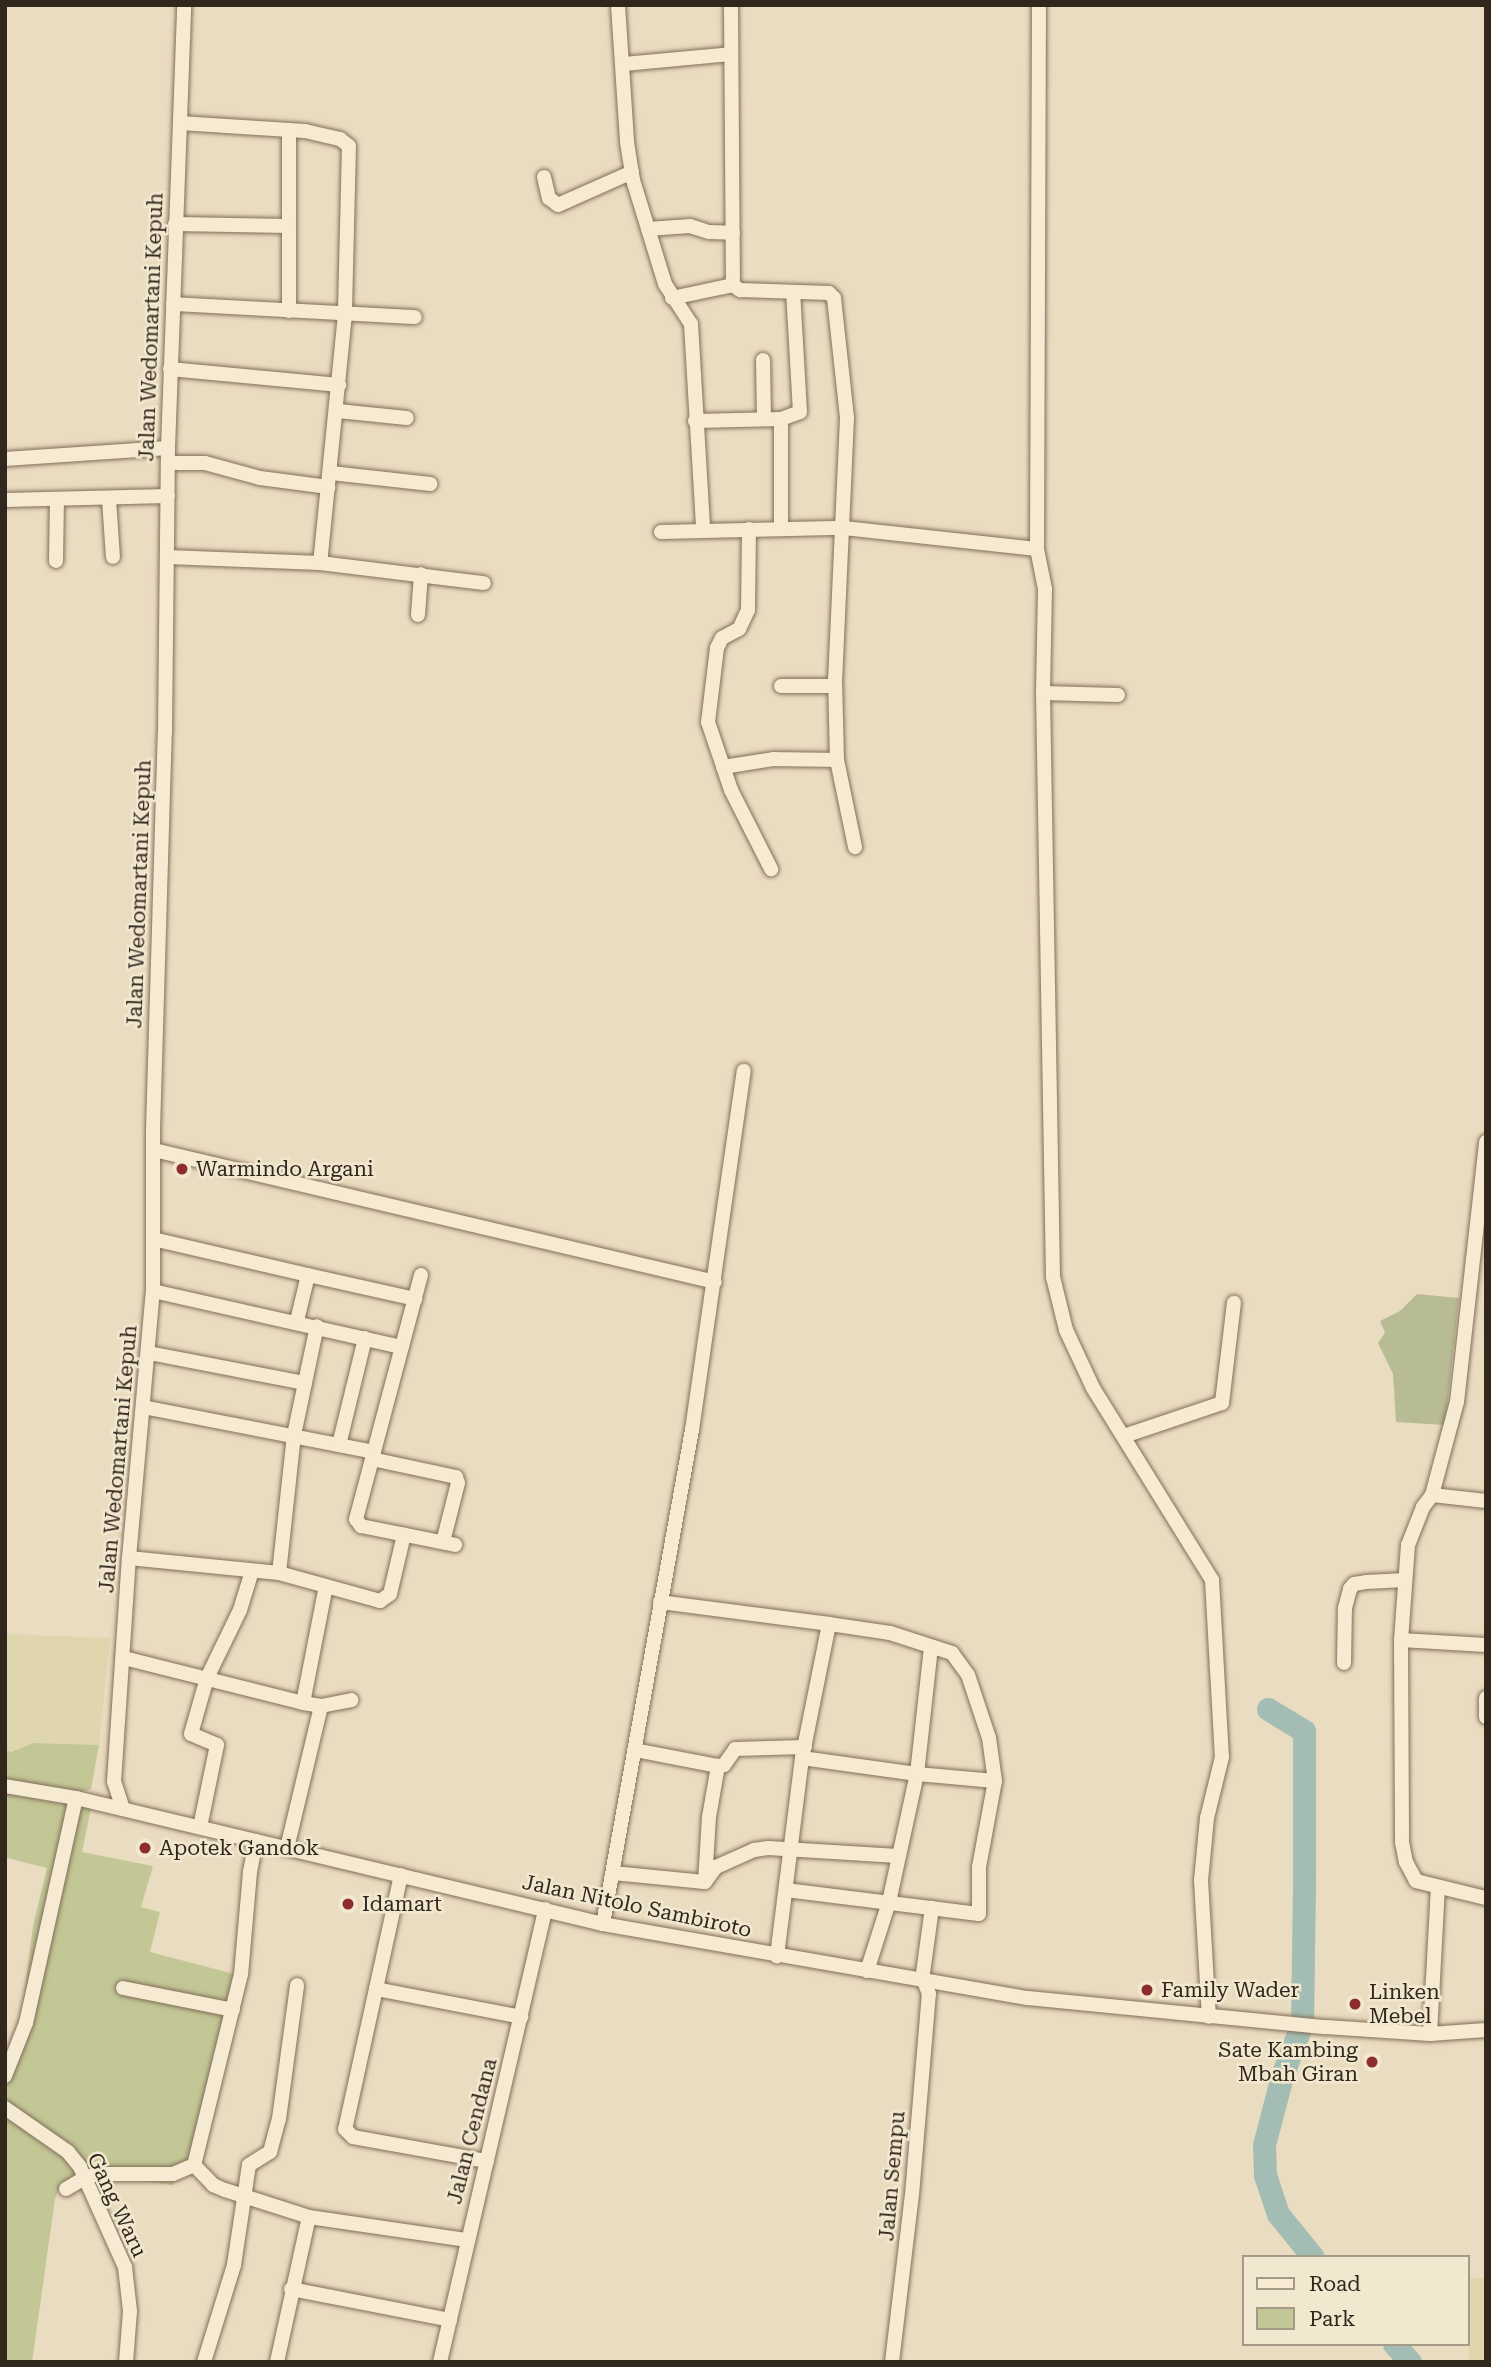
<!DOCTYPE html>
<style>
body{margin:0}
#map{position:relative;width:1491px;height:2367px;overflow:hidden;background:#eadcc0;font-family:"Roboto Serif",serif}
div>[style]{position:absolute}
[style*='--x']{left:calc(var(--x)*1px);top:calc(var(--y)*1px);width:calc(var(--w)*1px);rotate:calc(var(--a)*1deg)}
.farmland>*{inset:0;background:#dfd6ae}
.green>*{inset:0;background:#c2c795}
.cemetery>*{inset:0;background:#b8bc94}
.river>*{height:23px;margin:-11.5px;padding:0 11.5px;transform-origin:11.5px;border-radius:11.5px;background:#a3bdb4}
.roads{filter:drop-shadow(0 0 2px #826e5a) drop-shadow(0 0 2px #826e5a)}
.minor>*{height:14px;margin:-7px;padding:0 7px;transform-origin:7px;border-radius:7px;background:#f6ead3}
.dots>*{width:19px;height:19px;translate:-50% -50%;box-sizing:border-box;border:4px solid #f2e7cf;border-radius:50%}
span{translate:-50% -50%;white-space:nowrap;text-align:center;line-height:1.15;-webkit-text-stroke:5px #f2e7cf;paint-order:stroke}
.street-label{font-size:21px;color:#32271d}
.poi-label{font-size:21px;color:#32271d}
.left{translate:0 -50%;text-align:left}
.right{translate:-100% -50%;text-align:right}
.frame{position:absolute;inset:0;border:7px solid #32271d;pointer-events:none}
.legend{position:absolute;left:1242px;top:2255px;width:228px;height:91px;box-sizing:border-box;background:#f2e7cf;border:2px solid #a59a88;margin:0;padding:9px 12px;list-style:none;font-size:21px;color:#32271d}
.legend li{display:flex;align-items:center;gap:14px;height:35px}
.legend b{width:35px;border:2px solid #a59a88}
</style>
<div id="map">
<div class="farmland">
<div style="clip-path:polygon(5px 1634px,110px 1638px,99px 1745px,33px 1743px,10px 1752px,5px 1750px)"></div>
<div style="clip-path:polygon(1469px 2278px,1486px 2278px,1486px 2362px,1469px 2362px)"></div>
</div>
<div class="green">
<div style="clip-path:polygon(33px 1743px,99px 1745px,91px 1789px,75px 1794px,5px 1783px,5px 1750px,11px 1752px)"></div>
<div style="clip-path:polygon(5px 1793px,63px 1804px,92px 1804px,82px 1852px,153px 1866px,141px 1907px,160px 1912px,150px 1952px,238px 1975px,194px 2165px,172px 2185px,89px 2174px,60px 2187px,55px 2199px,32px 2362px,5px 2362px,5px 2052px,17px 2052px,33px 1926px,47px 1868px,7px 1858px)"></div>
</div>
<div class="cemetery">
<div style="clip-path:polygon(1417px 1294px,1459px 1298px,1445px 1425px,1396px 1422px,1393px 1374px,1378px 1343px,1385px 1333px,1380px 1321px,1400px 1311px)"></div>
</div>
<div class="river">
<div style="--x:1268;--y:1709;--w:42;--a:31.4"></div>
<div style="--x:1304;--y:1731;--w:154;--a:90"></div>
<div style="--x:1304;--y:1885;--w:138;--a:90.8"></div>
<div style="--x:1302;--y:2023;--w:57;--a:110.7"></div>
<div style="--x:1282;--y:2076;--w:71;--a:104.6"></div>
<div style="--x:1264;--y:2145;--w:30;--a:88"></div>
<div style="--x:1265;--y:2175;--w:41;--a:71.6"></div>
<div style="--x:1278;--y:2214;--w:55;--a:50.9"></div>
<div style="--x:1394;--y:2344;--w:24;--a:48"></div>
</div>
<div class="roads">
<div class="minor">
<div style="--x:618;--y:5;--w:137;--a:86.2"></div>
<div style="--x:627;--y:142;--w:38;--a:81"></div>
<div style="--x:633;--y:180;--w:109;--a:72.9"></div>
<div style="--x:665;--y:284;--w:48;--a:57"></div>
<div style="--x:691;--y:324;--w:205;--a:86.6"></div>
<div style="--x:731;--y:5;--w:280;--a:89.6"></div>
<div style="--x:733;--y:285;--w:9;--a:36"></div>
<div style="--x:740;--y:290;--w:89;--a:1.9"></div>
<div style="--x:829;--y:293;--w:7;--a:45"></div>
<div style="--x:834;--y:298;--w:121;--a:83.8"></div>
<div style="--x:847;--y:418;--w:260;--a:92.6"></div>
<div style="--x:835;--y:678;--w:82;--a:88.6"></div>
<div style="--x:837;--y:760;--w:89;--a:78.3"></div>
<div style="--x:624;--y:64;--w:107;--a:-5.3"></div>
<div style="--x:180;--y:123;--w:125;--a:3.7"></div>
<div style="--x:305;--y:131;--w:36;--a:13"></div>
<div style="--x:340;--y:139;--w:11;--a:38"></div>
<div style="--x:349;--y:146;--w:168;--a:91.4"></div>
<div style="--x:345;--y:314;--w:250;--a:95.7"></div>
<div style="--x:289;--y:130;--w:181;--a:90"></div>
<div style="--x:544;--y:177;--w:22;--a:77"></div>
<div style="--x:549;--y:198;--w:11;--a:38"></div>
<div style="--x:558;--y:205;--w:81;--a:-24"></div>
<div style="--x:175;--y:224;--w:114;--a:1"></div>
<div style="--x:648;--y:229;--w:42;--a:-4.1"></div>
<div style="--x:690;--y:226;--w:20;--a:18"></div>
<div style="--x:709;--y:232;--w:24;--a:2"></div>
<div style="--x:672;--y:298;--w:62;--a:-12"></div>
<div style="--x:173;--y:304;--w:242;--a:3.1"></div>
<div style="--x:763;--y:360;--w:59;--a:89"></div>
<div style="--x:170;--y:369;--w:170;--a:5.4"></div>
<div style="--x:338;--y:411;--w:69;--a:5.8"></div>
<div style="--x:781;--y:419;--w:110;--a:90"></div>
<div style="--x:695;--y:421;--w:86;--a:-1.3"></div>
<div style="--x:781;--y:419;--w:20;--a:-20"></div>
<div style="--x:800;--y:412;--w:120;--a:-93.3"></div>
<div style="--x:5;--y:459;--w:163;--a:-3.9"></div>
<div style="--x:168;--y:463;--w:37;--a:0"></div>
<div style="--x:205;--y:463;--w:57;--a:15.3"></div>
<div style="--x:260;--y:478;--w:69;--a:7.5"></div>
<div style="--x:331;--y:473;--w:100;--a:6.3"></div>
<div style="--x:109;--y:499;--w:58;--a:86.1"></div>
<div style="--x:5;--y:500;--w:163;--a:-1.4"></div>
<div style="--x:749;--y:529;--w:81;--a:90.7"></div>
<div style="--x:748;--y:610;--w:21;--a:115"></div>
<div style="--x:739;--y:629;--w:19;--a:152"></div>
<div style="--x:722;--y:638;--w:11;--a:117"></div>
<div style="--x:717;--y:648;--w:75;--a:96.9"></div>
<div style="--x:708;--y:722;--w:72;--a:71.3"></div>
<div style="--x:731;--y:790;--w:89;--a:63.1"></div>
<div style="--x:661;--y:532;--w:183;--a:-1.3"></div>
<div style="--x:844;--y:528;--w:194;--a:6.2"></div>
<div style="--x:1037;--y:549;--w:544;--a:-89.79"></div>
<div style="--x:1037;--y:549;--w:41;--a:78.7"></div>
<div style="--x:1045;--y:589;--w:104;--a:91.1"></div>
<div style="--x:1043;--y:693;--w:584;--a:89.02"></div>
<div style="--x:1053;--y:1277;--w:55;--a:76.2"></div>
<div style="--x:1066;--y:1330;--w:64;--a:65"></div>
<div style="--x:1093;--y:1388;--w:226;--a:58.2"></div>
<div style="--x:1212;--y:1580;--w:177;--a:86.8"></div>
<div style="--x:1222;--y:1757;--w:63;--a:103.8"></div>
<div style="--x:1207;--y:1818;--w:62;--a:95.5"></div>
<div style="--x:1201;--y:1880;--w:137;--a:86.7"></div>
<div style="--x:168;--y:557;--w:152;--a:2.3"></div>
<div style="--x:320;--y:563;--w:165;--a:7"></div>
<div style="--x:56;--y:561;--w:62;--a:-89.1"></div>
<div style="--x:418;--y:615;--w:41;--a:-85.8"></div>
<div style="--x:781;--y:686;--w:54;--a:0"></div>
<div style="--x:1043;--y:693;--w:75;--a:1.5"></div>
<div style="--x:723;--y:767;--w:52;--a:-8.9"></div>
<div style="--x:774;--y:759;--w:63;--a:0.9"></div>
<div style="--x:154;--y:1150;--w:576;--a:13.24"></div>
<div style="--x:153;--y:1239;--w:159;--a:13.1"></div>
<div style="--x:421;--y:1275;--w:253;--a:104.9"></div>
<div style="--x:356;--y:1519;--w:9;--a:54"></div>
<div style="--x:361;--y:1526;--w:96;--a:11.4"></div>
<div style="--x:153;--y:1291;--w:255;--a:12.7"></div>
<div style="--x:297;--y:1321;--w:47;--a:-76.6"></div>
<div style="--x:308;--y:1275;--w:110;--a:12.6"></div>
<div style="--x:149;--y:1353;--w:159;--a:10.9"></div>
<div style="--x:143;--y:1407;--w:235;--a:11"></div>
<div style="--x:1124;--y:1436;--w:103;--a:-18.6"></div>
<div style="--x:1222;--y:1403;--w:101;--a:-83.2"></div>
<div style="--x:339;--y:1445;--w:110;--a:-76.3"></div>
<div style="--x:372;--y:1459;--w:86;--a:12.1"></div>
<div style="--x:456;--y:1477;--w:6;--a:72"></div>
<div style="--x:458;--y:1483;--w:61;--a:104.3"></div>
<div style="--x:1432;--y:1495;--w:96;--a:-75"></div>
<div style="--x:1457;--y:1402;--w:262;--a:-83.6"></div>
<div style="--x:1486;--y:1501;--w:54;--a:-173.7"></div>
<div style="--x:1432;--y:1495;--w:15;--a:127"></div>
<div style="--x:1423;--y:1507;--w:41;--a:111.5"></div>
<div style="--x:1408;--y:1545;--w:95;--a:94.2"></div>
<div style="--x:1401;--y:1640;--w:202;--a:89.7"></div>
<div style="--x:1402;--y:1842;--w:20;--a:79"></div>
<div style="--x:1406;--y:1862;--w:21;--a:62"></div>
<div style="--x:1416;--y:1881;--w:72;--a:13.7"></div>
<div style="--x:129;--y:1558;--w:151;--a:5.7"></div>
<div style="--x:279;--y:1573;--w:105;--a:15.5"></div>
<div style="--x:380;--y:1601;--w:12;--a:-35"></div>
<div style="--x:390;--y:1594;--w:61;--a:-76.7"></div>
<div style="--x:279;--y:1573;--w:139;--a:-83.8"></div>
<div style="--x:294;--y:1435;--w:111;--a:-78.1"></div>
<div style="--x:660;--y:1602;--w:170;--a:7.4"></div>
<div style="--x:829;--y:1624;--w:137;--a:101.4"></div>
<div style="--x:802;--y:1758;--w:200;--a:97.2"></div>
<div style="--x:1401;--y:1640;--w:85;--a:3.4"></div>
<div style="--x:124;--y:1658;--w:185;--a:14.1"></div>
<div style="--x:303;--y:1703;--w:18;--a:9"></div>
<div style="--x:321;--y:1706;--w:31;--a:-11"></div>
<div style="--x:1344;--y:1663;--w:55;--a:-89"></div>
<div style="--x:1345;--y:1608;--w:20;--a:-75"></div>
<div style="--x:1350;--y:1589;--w:6;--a:-51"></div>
<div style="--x:1354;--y:1584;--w:12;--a:-9"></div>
<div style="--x:1366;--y:1582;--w:39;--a:-3"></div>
<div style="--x:1486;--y:1698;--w:19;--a:90"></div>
<div style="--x:303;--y:1703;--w:119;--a:-78.9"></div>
<div style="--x:635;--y:1750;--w:85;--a:10.9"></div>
<div style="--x:718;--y:1766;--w:6;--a:-9"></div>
<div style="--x:724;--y:1765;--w:19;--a:-55"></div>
<div style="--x:735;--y:1749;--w:70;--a:-1.6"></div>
<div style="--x:802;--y:1758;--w:116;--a:7.9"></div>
<div style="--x:917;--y:1774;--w:78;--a:5.1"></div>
<div style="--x:5;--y:1786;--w:72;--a:9.6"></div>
<div style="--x:76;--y:1798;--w:542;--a:13.45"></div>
<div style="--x:603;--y:1924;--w:431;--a:9.9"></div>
<div style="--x:1028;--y:1998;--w:299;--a:5.6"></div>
<div style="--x:1326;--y:2027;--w:104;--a:3.9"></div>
<div style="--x:1430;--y:2034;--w:56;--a:-4.1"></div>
<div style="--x:123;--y:1809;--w:28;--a:-108"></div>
<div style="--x:114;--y:1782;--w:225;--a:-86.2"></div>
<div style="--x:129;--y:1558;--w:268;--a:-84.9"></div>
<div style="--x:153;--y:1291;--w:161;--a:-90"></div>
<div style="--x:153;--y:1130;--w:398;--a:-88.3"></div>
<div style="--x:165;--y:732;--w:284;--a:-89.4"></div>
<div style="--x:168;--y:448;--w:443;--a:-87.9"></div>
<div style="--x:200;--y:1827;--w:84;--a:-78.3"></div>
<div style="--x:217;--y:1745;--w:28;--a:-157"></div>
<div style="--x:191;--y:1734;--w:58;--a:-74.1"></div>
<div style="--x:207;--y:1678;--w:76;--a:-64.1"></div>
<div style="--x:240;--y:1610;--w:41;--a:-72.9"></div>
<div style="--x:256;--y:1841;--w:32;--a:101"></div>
<div style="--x:250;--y:1872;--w:102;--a:95"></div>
<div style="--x:241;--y:1974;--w:197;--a:103.8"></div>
<div style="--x:194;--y:2165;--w:28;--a:46"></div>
<div style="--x:213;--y:2185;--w:13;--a:23"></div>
<div style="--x:225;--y:2190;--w:88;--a:17.8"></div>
<div style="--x:309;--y:2217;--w:160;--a:8.3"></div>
<div style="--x:287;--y:1848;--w:146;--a:-76.5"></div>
<div style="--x:613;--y:1873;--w:92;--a:5.6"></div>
<div style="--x:705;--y:1882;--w:19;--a:-54"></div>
<div style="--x:716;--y:1867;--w:42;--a:-24.1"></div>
<div style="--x:754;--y:1850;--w:14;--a:-8"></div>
<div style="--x:768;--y:1848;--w:130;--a:3.5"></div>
<div style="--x:401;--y:1875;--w:260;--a:102.4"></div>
<div style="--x:345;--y:2129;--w:11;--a:45"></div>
<div style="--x:353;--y:2137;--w:136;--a:10.2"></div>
<div style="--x:705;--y:1882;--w:65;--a:-86.5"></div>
<div style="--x:709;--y:1817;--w:52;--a:-80"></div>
<div style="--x:786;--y:1890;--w:194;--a:7.1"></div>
<div style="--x:979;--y:1914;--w:47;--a:-90"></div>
<div style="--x:979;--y:1867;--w:87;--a:-79.5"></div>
<div style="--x:995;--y:1781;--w:43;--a:-97.9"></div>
<div style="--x:989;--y:1738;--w:66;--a:-108.4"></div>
<div style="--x:968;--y:1675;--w:27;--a:-126"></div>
<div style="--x:952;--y:1653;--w:65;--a:-162.1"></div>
<div style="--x:890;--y:1633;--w:62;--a:-171.6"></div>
<div style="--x:603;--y:1924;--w:502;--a:-79.79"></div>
<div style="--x:692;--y:1430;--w:363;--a:-81.8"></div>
<div style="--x:867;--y:1971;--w:72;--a:-72.3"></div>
<div style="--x:889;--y:1902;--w:131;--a:-77.7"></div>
<div style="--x:917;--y:1774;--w:128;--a:-83.7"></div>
<div style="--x:922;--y:1980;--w:73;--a:-82.1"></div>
<div style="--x:123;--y:1988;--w:112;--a:11.3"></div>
<div style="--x:376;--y:1989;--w:148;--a:10.9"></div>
<div style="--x:1430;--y:2034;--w:146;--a:-86.9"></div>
<div style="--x:5;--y:2076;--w:57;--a:-68.4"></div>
<div style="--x:26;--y:2023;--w:230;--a:-77.5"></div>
<div style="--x:5;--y:2108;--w:77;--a:34.9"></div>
<div style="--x:68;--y:2152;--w:19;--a:51"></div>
<div style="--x:80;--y:2167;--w:110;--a:65.8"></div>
<div style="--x:125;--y:2267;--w:44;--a:83.5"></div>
<div style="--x:130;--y:2311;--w:51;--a:94.5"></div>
<div style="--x:66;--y:2189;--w:21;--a:-31"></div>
<div style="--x:84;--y:2178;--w:15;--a:-16"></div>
<div style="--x:98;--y:2174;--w:75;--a:0"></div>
<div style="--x:173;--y:2174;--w:23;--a:-23"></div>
<div style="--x:291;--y:2289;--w:162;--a:11"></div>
<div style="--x:204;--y:2362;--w:102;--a:-72.8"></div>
<div style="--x:234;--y:2265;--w:101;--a:-81.5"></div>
<div style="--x:249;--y:2165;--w:25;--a:-32"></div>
<div style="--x:270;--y:2152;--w:34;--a:-75"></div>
<div style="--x:279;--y:2119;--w:135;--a:-82.3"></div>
<div style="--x:277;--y:2362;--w:148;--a:-77.6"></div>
<div style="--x:440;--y:2362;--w:465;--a:-76.9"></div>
<div style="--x:892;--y:2362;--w:168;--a:-83.2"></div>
<div style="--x:912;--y:2195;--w:202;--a:-85.2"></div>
<div style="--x:929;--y:1994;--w:14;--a:-111"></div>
</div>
</div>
<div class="dots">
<div style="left:182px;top:1169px;background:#8c2e31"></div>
<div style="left:145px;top:1848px;background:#8c2e31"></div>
<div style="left:348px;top:1904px;background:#8c2e31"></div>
<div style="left:1147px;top:1990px;background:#8c2e31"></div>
<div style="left:1355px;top:2004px;background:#8c2e31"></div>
<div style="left:1372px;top:2062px;background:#8c2e31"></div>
</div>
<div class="street-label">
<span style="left:151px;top:327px;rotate:-88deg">Jalan Wedomartani Kepuh</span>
<span style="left:139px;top:894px;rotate:-88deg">Jalan Wedomartani Kepuh</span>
<span style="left:118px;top:1459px;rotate:-85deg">Jalan Wedomartani Kepuh</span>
<span style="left:637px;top:1906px;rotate:12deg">Jalan Nitolo Sambiroto</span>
<span style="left:472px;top:2131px;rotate:-76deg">Jalan Cendana</span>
<span style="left:892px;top:2176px;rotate:-85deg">Jalan Sempu</span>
<span style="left:117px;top:2205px;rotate:65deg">Gang Waru</span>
</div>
<div class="poi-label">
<span class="left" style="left:196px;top:1169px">Warmindo Argani</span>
<span class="left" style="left:159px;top:1848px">Apotek Gandok</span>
<span class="left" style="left:362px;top:1904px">Idamart</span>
<span class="left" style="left:1161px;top:1990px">Family Wader</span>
<span class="left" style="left:1369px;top:2004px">Linken<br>Mebel</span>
<span class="right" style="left:1358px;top:2062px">Sate Kambing<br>Mbah Giran</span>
</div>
<div class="frame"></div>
<ul class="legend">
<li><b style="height:9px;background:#f6ead3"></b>Road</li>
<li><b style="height:19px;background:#c2c795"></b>Park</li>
</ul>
</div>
